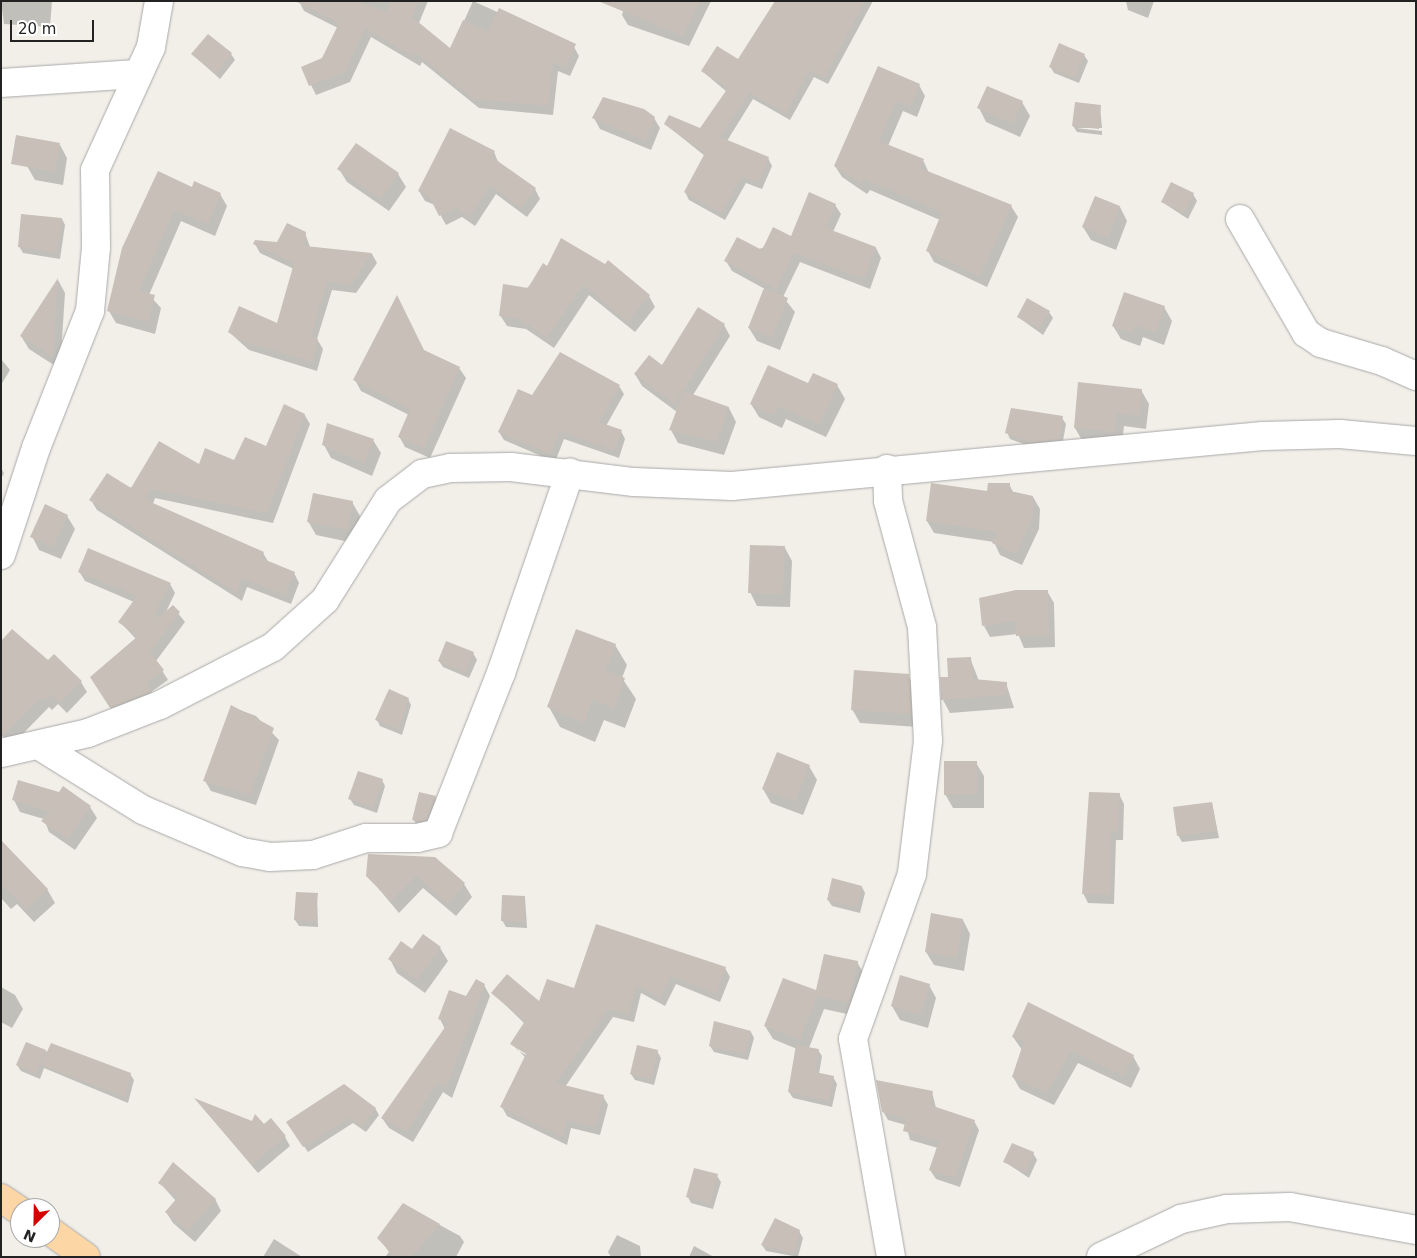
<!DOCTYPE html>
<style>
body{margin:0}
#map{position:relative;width:1417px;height:1258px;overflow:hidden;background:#f2efe9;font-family:"DejaVu Sans",sans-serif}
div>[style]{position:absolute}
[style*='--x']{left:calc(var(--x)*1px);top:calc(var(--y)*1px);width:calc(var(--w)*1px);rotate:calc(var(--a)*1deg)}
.shadow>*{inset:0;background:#0003}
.building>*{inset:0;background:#c7bfb8}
.roads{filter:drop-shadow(0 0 1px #a9a9a9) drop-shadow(0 0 1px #a9a9a9)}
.minor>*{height:28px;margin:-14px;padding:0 14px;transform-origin:14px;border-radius:14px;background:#fff}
.primary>*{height:28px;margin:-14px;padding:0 14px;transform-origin:14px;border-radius:14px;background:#fcd6a4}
span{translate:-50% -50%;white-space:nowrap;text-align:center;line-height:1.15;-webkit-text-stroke:5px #fff;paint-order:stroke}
.frame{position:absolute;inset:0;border:2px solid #222;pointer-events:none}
.north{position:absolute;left:10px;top:1198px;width:50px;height:50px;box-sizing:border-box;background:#fff;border:1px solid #a7a7a7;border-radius:50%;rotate:203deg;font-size:14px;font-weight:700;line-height:20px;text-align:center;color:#222}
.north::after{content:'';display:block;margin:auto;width:18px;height:22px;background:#d40000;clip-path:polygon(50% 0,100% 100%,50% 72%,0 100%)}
.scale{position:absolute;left:10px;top:20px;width:84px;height:22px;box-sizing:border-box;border:2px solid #222;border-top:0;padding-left:6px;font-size:15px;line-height:18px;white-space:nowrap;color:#222;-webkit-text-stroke:4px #fff;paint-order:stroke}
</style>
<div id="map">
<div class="shadow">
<div style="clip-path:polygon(1px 1px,52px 1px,50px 27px,4px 24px)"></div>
<div style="clip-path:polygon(428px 1px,419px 23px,451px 50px,473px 1px,574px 47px,579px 56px,570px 76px,558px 71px,553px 115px,479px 108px,422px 62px,420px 66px,371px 37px,350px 82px,316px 95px,302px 67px,323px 59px,338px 28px,304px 11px,299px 1px)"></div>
<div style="clip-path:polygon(626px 1px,711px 1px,689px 46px,628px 25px,622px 15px)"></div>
<div style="clip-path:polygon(800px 1px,873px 1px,828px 84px,814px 77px,790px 120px,753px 99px,727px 141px,768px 158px,772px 166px,762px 189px,746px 183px,725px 220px,689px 200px,685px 192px,705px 156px,665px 124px,700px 130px,727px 92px,702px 71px,738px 61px)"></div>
<div style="clip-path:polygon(1126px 1px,1154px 1px,1148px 18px,1128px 10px)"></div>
<div style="clip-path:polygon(192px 54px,231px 54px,235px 60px,220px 79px)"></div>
<div style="clip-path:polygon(1084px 55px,1088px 61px,1079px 83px,1054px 73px,1050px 66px)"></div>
<div style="clip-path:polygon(879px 68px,919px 85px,925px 96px,917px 117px,903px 111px,888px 146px,923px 160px,929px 173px,1011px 206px,1018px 217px,987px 287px,934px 262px,928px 251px,940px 220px,870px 190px,867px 194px,842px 177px,835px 166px)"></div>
<div style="clip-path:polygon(1022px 102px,1030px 116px,1020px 137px,986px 122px,979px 108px)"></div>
<div style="clip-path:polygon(1100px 107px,1102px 128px,1076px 128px,1102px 131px,1102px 135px,1077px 132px,1073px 126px)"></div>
<div style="clip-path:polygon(594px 118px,654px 118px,660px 128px,651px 150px,600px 129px)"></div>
<div style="clip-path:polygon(450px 130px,494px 152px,499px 164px,535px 189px,540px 199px,527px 217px,496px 194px,475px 226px,462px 217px,446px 225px,435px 205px,425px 201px,419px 191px)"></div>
<div style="clip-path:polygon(60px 145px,67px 158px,63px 185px,35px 180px,27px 166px)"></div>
<div style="clip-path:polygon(339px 169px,398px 174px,406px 187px,389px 211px,347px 182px)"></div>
<div style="clip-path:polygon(192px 189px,220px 194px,227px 206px,215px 236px,181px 221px,149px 295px,161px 308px,155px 334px,116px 323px,109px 311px,123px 249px)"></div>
<div style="clip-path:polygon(1193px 194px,1197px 201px,1188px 219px,1162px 202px)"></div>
<div style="clip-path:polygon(1095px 197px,1120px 207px,1127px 221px,1116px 250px,1091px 240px,1083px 227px)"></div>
<div style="clip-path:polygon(835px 205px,841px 214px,833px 232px,876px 248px,881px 258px,870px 289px,800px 262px,783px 297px,795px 312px,780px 350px,757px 341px,749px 328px,765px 289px,732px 271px,726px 261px,792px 237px)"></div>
<div style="clip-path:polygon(62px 219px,65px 225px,60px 259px,23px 253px,19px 246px)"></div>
<div style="clip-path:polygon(305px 233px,310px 247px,372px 254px,377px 263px,356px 293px,332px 290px,317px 339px,323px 349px,317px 371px,249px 350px,229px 332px,277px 325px,294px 269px,260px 253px,255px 244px,278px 244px)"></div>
<div style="clip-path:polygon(548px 267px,649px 296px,655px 307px,635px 332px,589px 295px,554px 348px,526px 329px,507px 326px,500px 315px)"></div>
<div style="clip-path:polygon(58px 280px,65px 293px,60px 369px,29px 349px,21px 336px)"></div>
<div style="clip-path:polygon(1164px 307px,1172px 321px,1164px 345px,1143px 337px,1140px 346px,1121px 339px,1113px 326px)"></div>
<div style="clip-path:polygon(1049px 312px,1053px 318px,1043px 335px,1018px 317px)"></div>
<div style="clip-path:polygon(724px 325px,730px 336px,693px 395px,729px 408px,736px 422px,724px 455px,678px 443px,671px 430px,677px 412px,642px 386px,635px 374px,662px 367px)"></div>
<div style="clip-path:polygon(424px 352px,459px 368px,466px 378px,430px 458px,405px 447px,399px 436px,409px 415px,361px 391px,355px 380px)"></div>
<div style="clip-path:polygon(1px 359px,10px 370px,1px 385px)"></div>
<div style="clip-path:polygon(1080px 384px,1141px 390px,1149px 404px,1146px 429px,1124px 426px,1122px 445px,1083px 442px,1075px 428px)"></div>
<div style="clip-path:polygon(808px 385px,837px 385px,845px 399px,826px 437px,786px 419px,782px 428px,759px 417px,751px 404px)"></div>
<div style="clip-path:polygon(619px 386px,624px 394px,606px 426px,621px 431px,625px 439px,619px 458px,564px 439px,555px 462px,504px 440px,499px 432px,532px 397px)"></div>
<div style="clip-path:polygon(304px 414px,310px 424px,273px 523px,155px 498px,153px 504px,263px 553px,269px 563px,294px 573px,299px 583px,291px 604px,247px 587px,242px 601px,97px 510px,91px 500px,199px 466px,235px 462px,266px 447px)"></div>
<div style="clip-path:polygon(1062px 418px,1066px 424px,1062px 446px,1035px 448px,1010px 439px,1007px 432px)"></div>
<div style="clip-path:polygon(373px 440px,381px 453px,372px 476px,331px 458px,324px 445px)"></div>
<div style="clip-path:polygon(1px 468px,4px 473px,1px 479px)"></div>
<div style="clip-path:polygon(1009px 484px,1013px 492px,1033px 497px,1040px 509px,1039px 529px,1022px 565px,1000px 555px,994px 542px,934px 533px,927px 521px)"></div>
<div style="clip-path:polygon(352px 502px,360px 516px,354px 543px,316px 535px,308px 521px)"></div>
<div style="clip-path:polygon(67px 516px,75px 529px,61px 559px,39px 550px,32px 536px)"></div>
<div style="clip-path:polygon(785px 548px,792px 561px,790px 607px,757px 606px,750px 592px)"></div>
<div style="clip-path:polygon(79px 571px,170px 584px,175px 593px,165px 614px,173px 607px,185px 622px,156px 661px,168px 680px,151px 692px,156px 701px,117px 717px,97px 687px,136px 639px,120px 622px,134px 602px,85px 581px)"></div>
<div style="clip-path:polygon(1047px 591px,1054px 603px,1055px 647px,1024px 648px,1018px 634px,990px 637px,984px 626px)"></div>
<div style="clip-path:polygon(615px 645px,627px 665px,622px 678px,636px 699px,625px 728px,604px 720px,595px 742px,560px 727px,549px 707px)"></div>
<div style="clip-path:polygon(473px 653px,477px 660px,469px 678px,443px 667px,439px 661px)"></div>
<div style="clip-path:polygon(970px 658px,979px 681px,1006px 683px,1014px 708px,950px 713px,943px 700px,950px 679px)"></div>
<div style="clip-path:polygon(49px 661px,81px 682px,87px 692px,67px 713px,58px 704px,52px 710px,49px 707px,12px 745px,1px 735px)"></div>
<div style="clip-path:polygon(908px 676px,916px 689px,918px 727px,860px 723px,852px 709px)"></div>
<div style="clip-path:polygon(408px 699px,411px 705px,402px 735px,380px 726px,377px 720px)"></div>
<div style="clip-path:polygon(232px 707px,256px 716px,279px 740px,256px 805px,211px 791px,205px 781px)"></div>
<div style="clip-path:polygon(976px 763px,984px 776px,984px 808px,953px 808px,945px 794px)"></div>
<div style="clip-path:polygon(809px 766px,817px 780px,803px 815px,771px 803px,763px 789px)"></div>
<div style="clip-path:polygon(382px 780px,385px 786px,377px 813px,354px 805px,350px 799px)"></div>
<div style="clip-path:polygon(1119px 794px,1124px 804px,1123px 840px,1116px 840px,1114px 904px,1088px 903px,1083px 893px)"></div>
<div style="clip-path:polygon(435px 797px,438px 804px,430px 826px,417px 826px,414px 820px)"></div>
<div style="clip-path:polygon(14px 800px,90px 807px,97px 818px,75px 850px,49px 832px,44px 819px,20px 812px)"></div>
<div style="clip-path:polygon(1212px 803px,1219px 838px,1182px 842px,1178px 835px)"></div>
<div style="clip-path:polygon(434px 859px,464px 884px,472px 897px,456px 916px,423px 888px,399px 913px,368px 876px)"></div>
<div style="clip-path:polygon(1px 860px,47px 889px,55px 903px,34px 922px,17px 904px,11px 909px,1px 898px)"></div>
<div style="clip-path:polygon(862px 887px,865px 893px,860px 913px,832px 906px,828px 900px)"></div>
<div style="clip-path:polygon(317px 894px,318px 927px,299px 926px,295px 920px)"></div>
<div style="clip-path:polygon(525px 897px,527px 928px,506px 927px,502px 920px)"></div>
<div style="clip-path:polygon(963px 920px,970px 934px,964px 971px,934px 965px,926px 952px)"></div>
<div style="clip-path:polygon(evenodd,597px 926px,725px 968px,730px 977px,720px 1002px,676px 984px,665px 1006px,641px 993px,634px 1022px,613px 1017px,565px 1087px,603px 1096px,608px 1105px,600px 1135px,571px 1128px,567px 1145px,507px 1116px,502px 1107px,526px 1058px,512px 1044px,525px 1024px,493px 993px,540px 1003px,574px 990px,597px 926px,517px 1047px,532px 1056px,531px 1058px,517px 1050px,517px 1047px)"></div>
<div style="clip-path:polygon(440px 948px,448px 961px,425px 993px,397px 973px,390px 959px)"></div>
<div style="clip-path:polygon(857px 962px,865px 976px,856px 1016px,824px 1009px,809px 1048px,818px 1050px,822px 1056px,819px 1074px,833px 1077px,837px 1084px,832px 1107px,793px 1098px,789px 1092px,797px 1049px,773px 1039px,765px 1026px)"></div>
<div style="clip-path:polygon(484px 985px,490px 996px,452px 1098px,443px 1092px,413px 1142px,389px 1128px,382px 1118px,445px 1029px,440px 1019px)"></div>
<div style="clip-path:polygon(929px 985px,936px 998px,928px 1028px,900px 1020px,892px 1006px)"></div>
<div style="clip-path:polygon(1px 987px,15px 995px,23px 1009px,12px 1028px,1px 1022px)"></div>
<div style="clip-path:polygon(751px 1032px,754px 1038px,748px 1060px,714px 1052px,710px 1046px)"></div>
<div style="clip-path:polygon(1013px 1037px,1133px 1056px,1140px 1069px,1131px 1088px,1078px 1063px,1054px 1105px,1020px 1089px,1013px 1077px,1022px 1050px)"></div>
<div style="clip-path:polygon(45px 1051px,130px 1074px,134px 1080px,128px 1103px,44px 1068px,40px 1079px,21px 1071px,17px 1065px)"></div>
<div style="clip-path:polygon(657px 1051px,661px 1058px,654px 1085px,635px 1080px,631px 1074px)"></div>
<div style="clip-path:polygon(932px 1092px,936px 1108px,974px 1121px,979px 1130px,960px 1187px,936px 1179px,930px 1170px,938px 1148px,910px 1140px,906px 1125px,888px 1120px,883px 1111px)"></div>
<div style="clip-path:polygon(197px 1101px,285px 1137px,290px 1146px,258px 1173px)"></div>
<div style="clip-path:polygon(375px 1108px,379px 1115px,366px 1132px,353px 1123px,308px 1152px,292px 1129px)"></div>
<div style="clip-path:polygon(1033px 1153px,1037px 1160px,1029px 1178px,1005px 1162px)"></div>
<div style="clip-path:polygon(717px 1176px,721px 1182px,713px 1209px,691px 1203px,688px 1197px)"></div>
<div style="clip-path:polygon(160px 1183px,215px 1199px,221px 1211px,195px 1242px,173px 1223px,166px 1212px,176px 1201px)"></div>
<div style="clip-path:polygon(403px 1205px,460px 1236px,464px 1242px,456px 1257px,385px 1257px,389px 1252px,379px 1238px)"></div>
<div style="clip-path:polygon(799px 1231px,803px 1238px,798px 1257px,766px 1251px,762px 1245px)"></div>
<div style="clip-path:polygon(617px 1235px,640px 1246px,641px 1257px,611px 1257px,608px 1252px)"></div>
<div style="clip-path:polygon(274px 1239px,302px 1257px,263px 1257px)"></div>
<div style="clip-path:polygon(694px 1246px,714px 1257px,689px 1257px)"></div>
</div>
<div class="building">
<div style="clip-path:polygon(295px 1px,358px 1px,385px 12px,390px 1px,419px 1px,412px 17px,450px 48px,463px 20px,488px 32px,499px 8px,576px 44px,565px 68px,553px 62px,548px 106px,473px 99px,416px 53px,414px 57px,365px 28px,345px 72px,309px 86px,301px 67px,322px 58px,339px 23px)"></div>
<div style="clip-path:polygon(598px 1px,700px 1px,683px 36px)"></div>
<div style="clip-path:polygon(775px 1px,865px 1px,824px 78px,809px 70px,786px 113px,749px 93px,720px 137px,769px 157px,758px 183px,742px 176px,721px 213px,684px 192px,705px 153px,664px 124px,669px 115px,700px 128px,728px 88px,701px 71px,717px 46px,738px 59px)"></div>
<div style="clip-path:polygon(208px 34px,232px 53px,216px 74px,191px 54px)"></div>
<div style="clip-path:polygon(1059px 43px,1085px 54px,1075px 78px,1049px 67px)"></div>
<div style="clip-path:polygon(878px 66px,920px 84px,911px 106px,896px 101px,879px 141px,924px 159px,920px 168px,1012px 205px,980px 276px,926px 251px,942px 212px,863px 179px,861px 184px,834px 166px)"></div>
<div style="clip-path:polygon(987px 86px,1023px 101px,1013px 124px,977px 108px)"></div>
<div style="clip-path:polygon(603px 97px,644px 109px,655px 117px,645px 141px,592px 118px)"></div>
<div style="clip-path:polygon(1075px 102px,1101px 105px,1099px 129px,1072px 126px)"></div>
<div style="clip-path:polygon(450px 128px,495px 151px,492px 157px,536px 188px,521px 208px,490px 185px,470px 217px,456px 208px,439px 216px,429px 196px,418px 191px)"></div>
<div style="clip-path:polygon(16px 135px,60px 143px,55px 172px,11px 164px)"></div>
<div style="clip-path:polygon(356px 143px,399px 173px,381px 199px,337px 169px)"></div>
<div style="clip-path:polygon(158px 171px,192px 187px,194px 181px,221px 193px,208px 224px,174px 210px,139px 291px,155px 295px,148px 322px,107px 311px,122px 248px)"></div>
<div style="clip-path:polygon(1171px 182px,1194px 193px,1184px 213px,1161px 202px)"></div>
<div style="clip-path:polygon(809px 192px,836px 204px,826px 228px,876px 247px,864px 279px,794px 253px,776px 289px,724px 261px,737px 237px,762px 250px,773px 227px,791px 236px)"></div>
<div style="clip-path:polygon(1095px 196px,1120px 206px,1108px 238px,1082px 227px)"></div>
<div style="clip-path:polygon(21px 214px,62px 218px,57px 253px,18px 247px)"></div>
<div style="clip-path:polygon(287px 223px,306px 232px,305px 246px,372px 253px,351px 285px,327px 281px,311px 336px,318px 339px,312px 362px,242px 341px,228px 332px,239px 306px,277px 323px,294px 263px,253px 244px,255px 240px,277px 242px)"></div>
<div style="clip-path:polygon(561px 238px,605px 264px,608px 260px,650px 295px,628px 322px,583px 285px,547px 338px,519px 319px,499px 316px,503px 284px,528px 288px,543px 263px,547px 266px)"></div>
<div style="clip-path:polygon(58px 278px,53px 357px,20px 336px)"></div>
<div style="clip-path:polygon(764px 288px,788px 298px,772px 338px,748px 328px)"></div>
<div style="clip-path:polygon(1124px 292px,1165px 306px,1156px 332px,1135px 325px,1132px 333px,1112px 326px)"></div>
<div style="clip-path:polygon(397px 295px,424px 350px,460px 367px,424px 448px,398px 437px,410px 409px,353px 380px)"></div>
<div style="clip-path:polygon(1027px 298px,1050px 311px,1039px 329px,1017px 317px)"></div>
<div style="clip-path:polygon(698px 307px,725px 324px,675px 404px,634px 374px,649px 355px,662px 365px)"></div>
<div style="clip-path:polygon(560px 352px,620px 385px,599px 422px,622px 430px,614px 451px,560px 431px,550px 454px,498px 432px,518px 389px,532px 395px)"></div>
<div style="clip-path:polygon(768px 365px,808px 383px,813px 373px,838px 384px,819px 425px,779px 406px,774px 415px,750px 404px)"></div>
<div style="clip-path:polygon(1078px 382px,1142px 389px,1139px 416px,1116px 413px,1115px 432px,1074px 428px)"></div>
<div style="clip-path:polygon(684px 391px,729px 407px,717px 442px,669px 430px)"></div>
<div style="clip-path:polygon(284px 404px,305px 414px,267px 513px,150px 489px,146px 500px,264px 552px,261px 558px,295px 572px,285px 595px,242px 578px,237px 593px,89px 500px,107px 473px,131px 488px,159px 441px,199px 464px,205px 448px,234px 460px,245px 437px,266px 446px)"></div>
<div style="clip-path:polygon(1011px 408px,1063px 416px,1059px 440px,1031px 442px,1005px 433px)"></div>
<div style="clip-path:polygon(327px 423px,374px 439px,364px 463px,322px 445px)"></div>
<div style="clip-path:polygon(931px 483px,987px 491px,988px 483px,1010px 483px,1010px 491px,1033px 496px,1033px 517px,1016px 554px,992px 543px,997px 532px,926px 521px)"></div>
<div style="clip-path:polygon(313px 493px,353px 501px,347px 530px,307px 522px)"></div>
<div style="clip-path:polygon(45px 504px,68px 515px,53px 547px,30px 537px)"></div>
<div style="clip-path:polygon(750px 545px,785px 546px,783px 594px,748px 593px)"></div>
<div style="clip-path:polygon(88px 548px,171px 583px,154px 615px,158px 618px,173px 605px,180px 612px,150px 652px,164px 670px,146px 683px,152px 692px,110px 708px,90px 677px,138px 636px,118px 622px,137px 596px,78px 572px)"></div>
<div style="clip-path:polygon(1016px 590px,1048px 590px,1049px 636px,1016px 636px,1016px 621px,982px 626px,979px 598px)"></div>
<div style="clip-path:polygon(12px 629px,48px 660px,54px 654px,82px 681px,60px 703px,51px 694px,46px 700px,42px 697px,1px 737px,1px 641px)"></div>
<div style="clip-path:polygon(576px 629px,616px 644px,606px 671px,625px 678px,614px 708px,592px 700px,584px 723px,547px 707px)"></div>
<div style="clip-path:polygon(446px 641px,474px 652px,465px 673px,438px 661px)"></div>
<div style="clip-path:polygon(971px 657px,973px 679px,1007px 682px,1007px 695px,941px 700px,940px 677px,948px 677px,947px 658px)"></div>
<div style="clip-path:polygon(854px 670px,909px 674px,911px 714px,851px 710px)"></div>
<div style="clip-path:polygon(389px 689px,409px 698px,398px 729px,375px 720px)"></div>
<div style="clip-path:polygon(231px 705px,274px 728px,250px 795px,203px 781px)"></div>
<div style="clip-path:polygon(777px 752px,810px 765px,795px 802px,762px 789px)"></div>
<div style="clip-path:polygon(944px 761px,977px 761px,977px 794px,944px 795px)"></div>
<div style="clip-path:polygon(358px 771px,383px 779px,373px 807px,348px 799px)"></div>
<div style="clip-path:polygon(18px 780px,59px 792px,63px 786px,91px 806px,68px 839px,41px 821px,50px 812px,12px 800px)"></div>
<div style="clip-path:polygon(419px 792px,436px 796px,426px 820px,418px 822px,412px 820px)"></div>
<div style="clip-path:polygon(1089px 792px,1120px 793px,1118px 831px,1111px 831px,1110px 895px,1082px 894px)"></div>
<div style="clip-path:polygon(1212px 802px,1217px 831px,1177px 836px,1173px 807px)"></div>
<div style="clip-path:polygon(1px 840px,48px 889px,26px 909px,1px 884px)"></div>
<div style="clip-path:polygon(368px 854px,435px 857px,465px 883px,448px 904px,416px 876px,391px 901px,366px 876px)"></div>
<div style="clip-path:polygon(832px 878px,862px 886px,857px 908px,827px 900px)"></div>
<div style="clip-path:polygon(296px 892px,318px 893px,315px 922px,294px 920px)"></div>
<div style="clip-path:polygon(502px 895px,525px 896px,524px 922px,501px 921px)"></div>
<div style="clip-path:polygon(931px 913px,963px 919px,957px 958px,925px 952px)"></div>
<div style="clip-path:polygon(596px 924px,726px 967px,716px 994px,671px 976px,660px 998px,636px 985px,629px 1014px,608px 1009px,556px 1083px,604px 1095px,595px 1127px,567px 1120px,562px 1137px,500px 1107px,526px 1054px,510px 1044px,525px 1021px,491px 993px,507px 974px,539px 1001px,547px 979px,574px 988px)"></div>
<div style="clip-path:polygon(423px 934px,441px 947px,417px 980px,388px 959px,401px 941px,412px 949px)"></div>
<div style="clip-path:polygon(824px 954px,858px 961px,849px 1003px,817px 996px,800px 1040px,764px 1026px,783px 978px,816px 990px)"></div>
<div style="clip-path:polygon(900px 975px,930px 984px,920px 1015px,891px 1006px)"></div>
<div style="clip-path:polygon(476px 979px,485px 984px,446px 1088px,437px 1082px,407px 1132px,381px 1118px,448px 1023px,438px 1019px,449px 990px,466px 996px)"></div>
<div style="clip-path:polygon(1028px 1002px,1134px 1055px,1124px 1076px,1071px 1051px,1047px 1093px,1012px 1077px,1024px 1041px,1012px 1037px)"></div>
<div style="clip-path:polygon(714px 1021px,751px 1031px,745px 1054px,709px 1046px)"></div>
<div style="clip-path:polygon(26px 1042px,46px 1050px,36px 1074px,16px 1065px)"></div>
<div style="clip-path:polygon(51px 1043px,131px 1073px,125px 1097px,41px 1065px)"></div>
<div style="clip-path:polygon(637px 1045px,658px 1050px,651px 1079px,630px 1074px)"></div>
<div style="clip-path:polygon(796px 1045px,819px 1049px,815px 1072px,834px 1076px,829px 1101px,788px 1092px)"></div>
<div style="clip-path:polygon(876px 1080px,933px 1091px,930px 1105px,975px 1120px,955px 1178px,929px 1170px,939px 1141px,903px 1131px,906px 1118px,882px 1112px)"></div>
<div style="clip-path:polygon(344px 1084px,376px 1108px,362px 1127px,349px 1118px,303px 1147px,286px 1122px)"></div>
<div style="clip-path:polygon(194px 1098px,252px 1121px,255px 1114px,264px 1124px,271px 1118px,286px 1136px,252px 1165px)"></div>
<div style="clip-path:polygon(1012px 1143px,1034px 1152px,1026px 1172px,1003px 1162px)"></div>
<div style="clip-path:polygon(173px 1162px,216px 1199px,188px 1231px,165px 1212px,178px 1197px,158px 1183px)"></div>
<div style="clip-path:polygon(694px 1168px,718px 1174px,710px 1204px,686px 1197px)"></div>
<div style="clip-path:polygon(403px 1203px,440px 1224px,412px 1257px,395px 1257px,377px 1238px)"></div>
<div style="clip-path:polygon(775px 1218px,800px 1230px,794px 1254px,761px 1245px)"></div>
</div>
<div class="roads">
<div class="minor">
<div style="--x:1;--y:83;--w:137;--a:-3.8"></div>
<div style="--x:1240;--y:219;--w:132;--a:59.9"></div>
<div style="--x:1306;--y:333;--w:18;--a:34"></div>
<div style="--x:1321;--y:343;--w:64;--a:16.4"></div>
<div style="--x:1382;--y:361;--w:37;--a:24"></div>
<div style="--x:887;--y:469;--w:32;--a:88"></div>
<div style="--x:888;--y:501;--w:131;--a:74.9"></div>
<div style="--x:922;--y:627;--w:114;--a:87"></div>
<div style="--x:928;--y:741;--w:134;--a:96.9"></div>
<div style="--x:912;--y:874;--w:175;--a:109.7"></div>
<div style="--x:853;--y:1039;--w:221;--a:80.1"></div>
<div style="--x:1;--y:555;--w:113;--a:-71.9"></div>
<div style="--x:36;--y:448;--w:147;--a:-68.5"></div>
<div style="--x:90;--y:311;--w:63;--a:-84.6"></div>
<div style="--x:96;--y:248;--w:78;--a:-90.7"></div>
<div style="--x:95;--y:170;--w:135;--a:-65.5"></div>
<div style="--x:151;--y:47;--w:47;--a:-80.1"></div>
<div style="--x:40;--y:746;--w:121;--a:31.9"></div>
<div style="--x:143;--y:810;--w:108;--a:23"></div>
<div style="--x:242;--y:852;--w:28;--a:10"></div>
<div style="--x:270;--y:857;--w:43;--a:-2.7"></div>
<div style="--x:313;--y:855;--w:56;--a:-17.8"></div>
<div style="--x:366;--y:838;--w:51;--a:0"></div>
<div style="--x:417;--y:838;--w:22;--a:-13"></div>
<div style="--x:438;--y:833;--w:172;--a:-68.5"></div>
<div style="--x:501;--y:673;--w:212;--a:-71"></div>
<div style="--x:1;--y:753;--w:89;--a:-12.9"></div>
<div style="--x:88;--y:733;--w:77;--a:-21.3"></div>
<div style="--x:160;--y:705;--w:127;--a:-27.2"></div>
<div style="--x:273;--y:647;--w:70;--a:-42.1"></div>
<div style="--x:325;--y:600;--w:118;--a:-57.8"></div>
<div style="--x:388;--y:500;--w:43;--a:-37.4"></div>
<div style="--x:422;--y:474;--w:30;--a:-12"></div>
<div style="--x:451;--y:468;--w:60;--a:-1"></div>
<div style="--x:511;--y:467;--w:124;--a:7"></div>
<div style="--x:634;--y:482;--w:98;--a:2.3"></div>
<div style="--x:732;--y:486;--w:533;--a:-5.38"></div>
<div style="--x:1263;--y:436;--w:77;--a:-1.5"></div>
<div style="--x:1340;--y:434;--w:76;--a:5.3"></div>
<div style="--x:1101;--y:1257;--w:89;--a:-25.4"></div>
<div style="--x:1181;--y:1219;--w:47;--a:-12.3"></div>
<div style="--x:1227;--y:1209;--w:63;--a:-1.8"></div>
<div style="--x:1290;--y:1207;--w:128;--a:10.3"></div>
</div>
<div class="primary">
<div style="--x:1;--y:1198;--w:23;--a:34"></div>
<div style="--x:50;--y:1231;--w:44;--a:35.8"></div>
</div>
</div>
<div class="frame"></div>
<div class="north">N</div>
<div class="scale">20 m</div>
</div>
